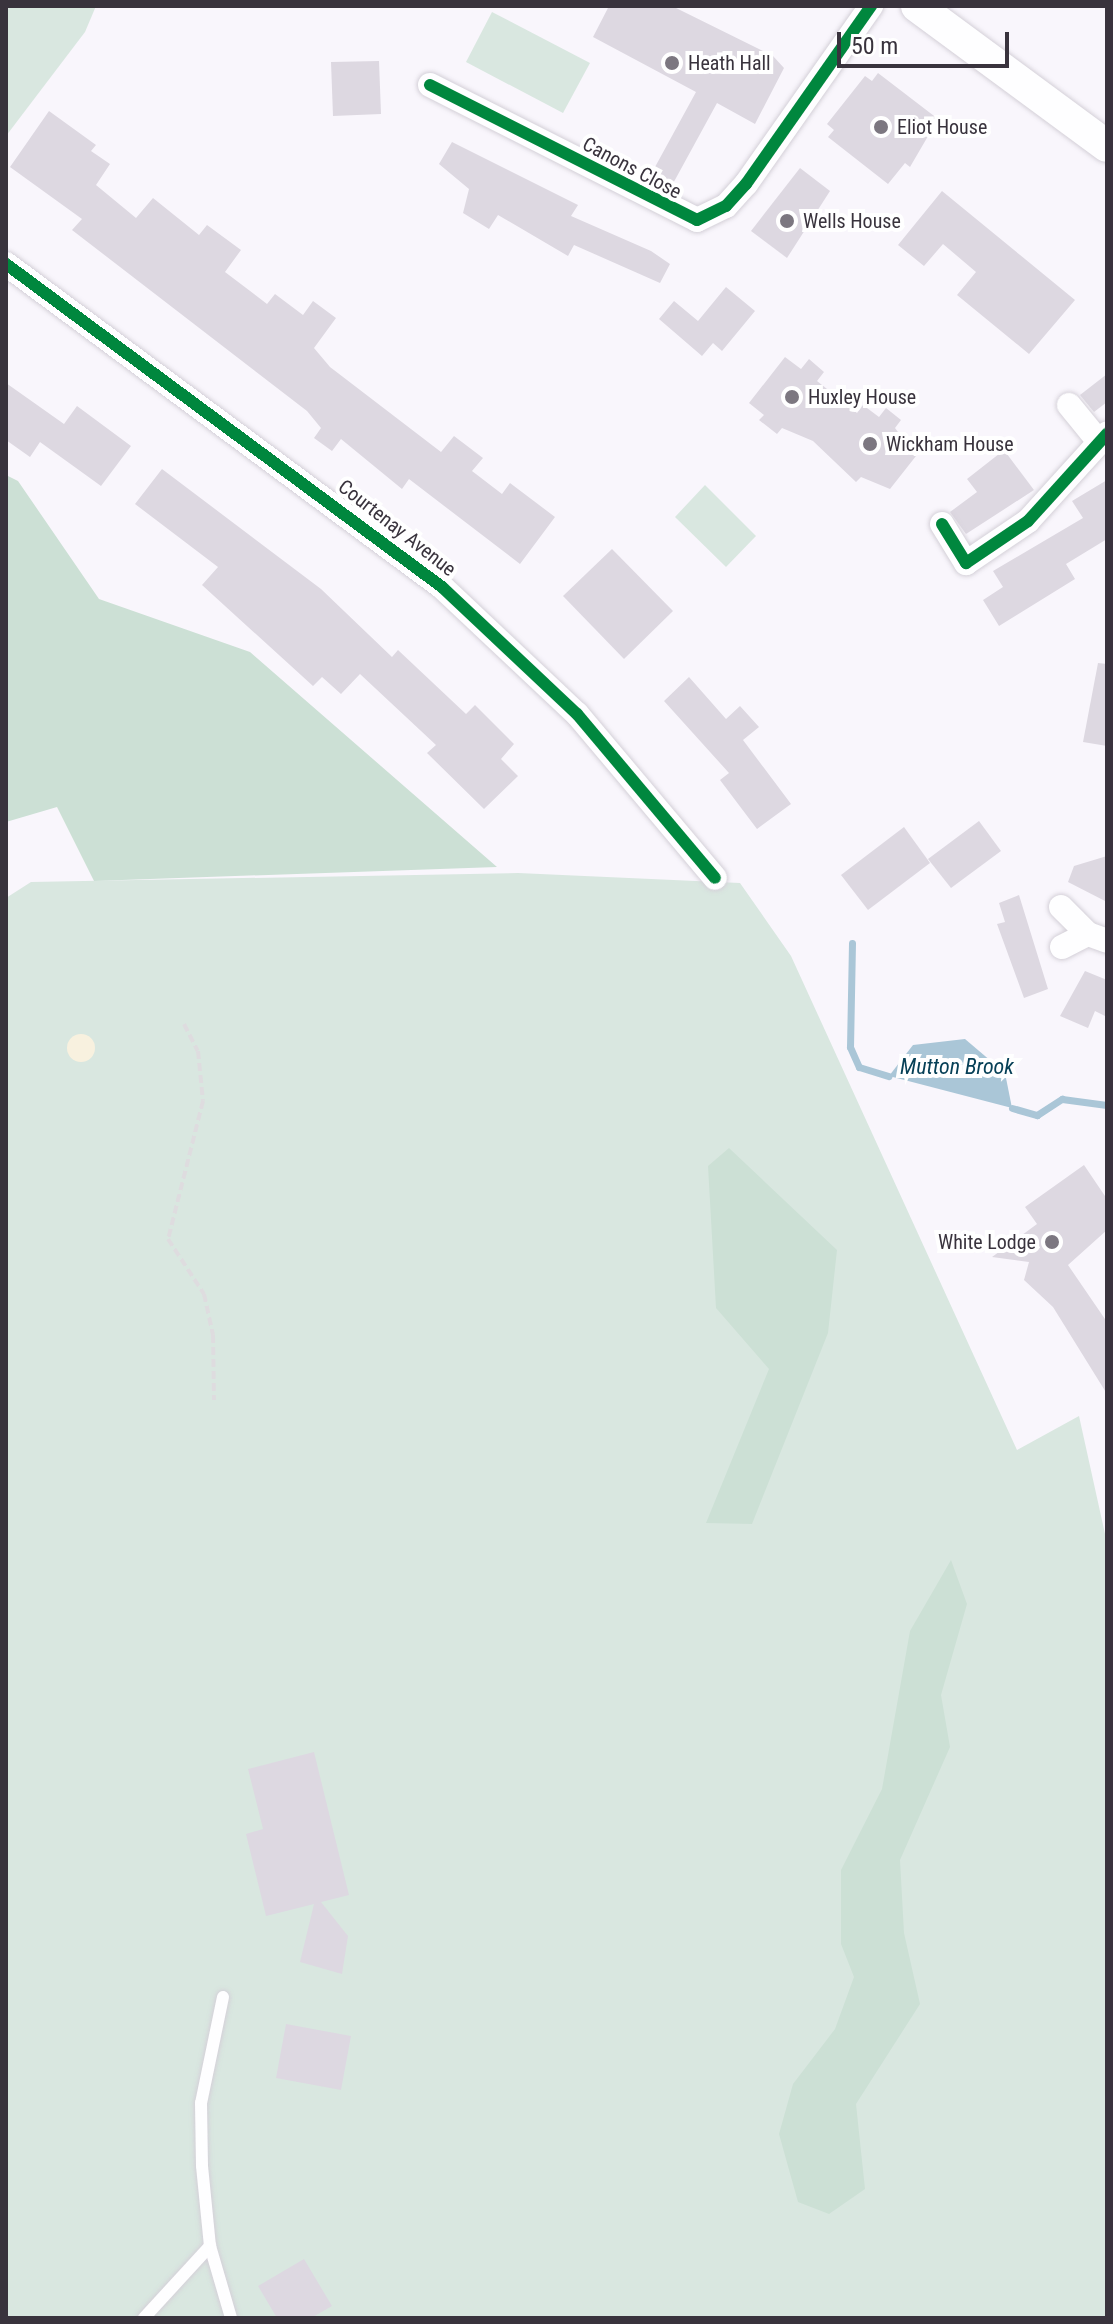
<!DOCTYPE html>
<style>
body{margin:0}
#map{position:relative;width:1113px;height:2324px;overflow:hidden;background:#f9f6fc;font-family:"Roboto Condensed",sans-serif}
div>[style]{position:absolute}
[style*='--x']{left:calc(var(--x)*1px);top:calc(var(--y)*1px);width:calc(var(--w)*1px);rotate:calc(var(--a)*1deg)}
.green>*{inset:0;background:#d9e7e0}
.forest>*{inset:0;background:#cce0d5}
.sand>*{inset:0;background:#f8f1df}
.round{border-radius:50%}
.water>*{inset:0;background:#aac6d7}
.stream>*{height:7px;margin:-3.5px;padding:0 3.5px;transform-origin:3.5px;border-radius:3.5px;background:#aac6d7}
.building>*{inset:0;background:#ddd8e1}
.path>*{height:4px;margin-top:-2px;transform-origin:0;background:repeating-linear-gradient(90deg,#dedcdf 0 8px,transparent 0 12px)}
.roads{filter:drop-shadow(0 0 2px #d4d0d8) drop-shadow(0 0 2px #d4d0d8)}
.service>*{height:12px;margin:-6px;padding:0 6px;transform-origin:6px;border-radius:6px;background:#fefeff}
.minor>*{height:24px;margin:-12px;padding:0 12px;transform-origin:12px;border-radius:12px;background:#fefeff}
.tertiary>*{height:32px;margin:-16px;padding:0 16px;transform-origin:16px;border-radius:16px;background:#fefeff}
.cycleway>*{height:12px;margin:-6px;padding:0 6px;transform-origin:6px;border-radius:6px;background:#00873e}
.dots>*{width:22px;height:22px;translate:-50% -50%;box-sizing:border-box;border:4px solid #fff;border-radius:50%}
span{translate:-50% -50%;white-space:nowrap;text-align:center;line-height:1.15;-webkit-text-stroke:8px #fff;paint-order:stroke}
.poi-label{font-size:20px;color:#39333d}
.left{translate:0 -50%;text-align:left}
.right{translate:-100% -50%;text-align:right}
.street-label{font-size:20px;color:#39333d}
.water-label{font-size:22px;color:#074057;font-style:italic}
.frame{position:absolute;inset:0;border:8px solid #39333d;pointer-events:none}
.scale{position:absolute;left:837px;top:32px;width:172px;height:36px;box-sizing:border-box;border:4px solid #39333d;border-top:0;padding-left:10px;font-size:24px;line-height:28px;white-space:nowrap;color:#39333d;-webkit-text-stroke:6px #fff;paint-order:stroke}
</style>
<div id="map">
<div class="green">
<div style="clip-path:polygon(6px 6px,96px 6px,85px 32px,6px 136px)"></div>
<div style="clip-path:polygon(492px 12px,590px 63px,563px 113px,466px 62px)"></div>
<div style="clip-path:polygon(705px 485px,756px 536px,726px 567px,675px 517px)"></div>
<div style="clip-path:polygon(518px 873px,740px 883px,791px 956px,1017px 1450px,1079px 1416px,1107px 1543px,1107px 2318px,6px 2318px,6px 898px,31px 882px)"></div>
</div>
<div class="forest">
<div style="clip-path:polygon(6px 475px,18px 481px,99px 599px,250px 652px,497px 867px,94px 881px,57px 807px,6px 822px)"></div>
<div style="clip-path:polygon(729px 1148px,837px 1250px,828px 1333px,752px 1524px,706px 1523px,769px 1369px,716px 1308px,708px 1166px)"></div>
<div style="clip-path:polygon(951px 1560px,967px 1604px,941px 1695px,950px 1747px,900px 1860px,904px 1933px,920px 2004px,856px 2104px,865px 2189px,829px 2214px,798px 2202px,779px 2134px,793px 2084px,835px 2029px,854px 1977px,841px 1944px,841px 1870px,882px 1789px,910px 1631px)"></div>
</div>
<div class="sand">
<div class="round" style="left:67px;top:1034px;width:28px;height:28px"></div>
</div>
<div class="water">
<div style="clip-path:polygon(965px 1039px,1005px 1073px,1012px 1108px,889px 1076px,913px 1045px)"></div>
</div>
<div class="stream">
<div style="--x:852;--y:943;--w:104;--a:91.1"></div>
<div style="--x:850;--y:1047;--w:22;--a:66"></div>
<div style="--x:859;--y:1067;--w:31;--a:17"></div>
<div style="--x:1012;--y:1108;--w:26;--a:16"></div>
<div style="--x:1037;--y:1115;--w:30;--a:-33"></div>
<div style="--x:1062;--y:1099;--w:45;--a:7.6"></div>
</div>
<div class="building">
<div style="clip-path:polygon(609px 6px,672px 6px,773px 56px,784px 68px,755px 124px,717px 103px,670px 189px,649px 178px,696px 92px,593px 37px)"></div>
<div style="clip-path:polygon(379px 61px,381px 114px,333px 116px,331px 62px)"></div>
<div style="clip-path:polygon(878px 73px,938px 119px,910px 167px,905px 163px,888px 184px,828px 137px,834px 130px,827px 124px,865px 76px,872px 81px)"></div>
<div style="clip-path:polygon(49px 111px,96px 145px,91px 151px,110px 164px,96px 185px,136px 218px,153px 198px,199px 235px,207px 225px,241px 250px,225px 272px,267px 304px,275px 294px,303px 315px,313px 301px,336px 318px,314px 348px,330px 367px,441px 452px,454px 436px,483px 458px,472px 471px,502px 494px,510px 483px,555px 517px,520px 564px,409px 479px,402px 489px,341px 439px,332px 451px,314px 438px,321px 428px,307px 411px,72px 230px,82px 219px,10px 167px)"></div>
<div style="clip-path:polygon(452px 142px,578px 205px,571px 216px,651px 251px,670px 264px,660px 283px,574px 245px,568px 256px,498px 215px,489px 229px,463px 213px,469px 189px,439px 164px)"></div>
<div style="clip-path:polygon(800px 168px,830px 191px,787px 258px,751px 231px)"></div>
<div style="clip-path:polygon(942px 191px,1075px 300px,1029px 354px,957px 295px,976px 272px,943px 244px,924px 266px,898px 245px)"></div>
<div style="clip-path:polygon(726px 287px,755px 311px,722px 351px,713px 343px,702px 356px,659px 319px,674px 301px,698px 321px)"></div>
<div style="clip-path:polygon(785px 357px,801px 369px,809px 359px,824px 372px,817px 381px,857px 413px,863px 405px,879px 417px,886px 408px,901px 420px,895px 428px,916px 456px,890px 489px,861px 477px,856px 482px,813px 441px,782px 428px,777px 434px,759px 420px,764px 415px,749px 403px)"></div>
<div style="clip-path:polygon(1107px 374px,1107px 402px,1094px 412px,1080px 395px)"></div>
<div style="clip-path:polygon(6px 383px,64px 424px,77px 406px,131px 446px,101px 486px,40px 442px,30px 457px,6px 440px)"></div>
<div style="clip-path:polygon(1004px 450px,1034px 490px,966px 534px,950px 512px,977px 492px,967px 479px)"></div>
<div style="clip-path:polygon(162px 469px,321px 589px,392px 657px,398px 650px,466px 714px,475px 705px,514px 744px,501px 759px,518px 776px,484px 809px,427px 753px,436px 745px,360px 674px,341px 694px,322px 677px,313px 686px,202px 585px,218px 567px,135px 504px)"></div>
<div style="clip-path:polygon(1107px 480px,1107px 539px,1066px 564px,1075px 579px,999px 626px,983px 600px,1003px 587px,993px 571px,1083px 518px,1072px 501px)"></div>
<div style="clip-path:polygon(612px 549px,673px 611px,624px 659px,563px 596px)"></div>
<div style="clip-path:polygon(1098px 663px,1107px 664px,1107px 746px,1083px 742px)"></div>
<div style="clip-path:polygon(689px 677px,726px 719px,740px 706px,759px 727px,743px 740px,791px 804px,757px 829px,720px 780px,729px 773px,664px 701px)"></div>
<div style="clip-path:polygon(979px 821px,1001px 851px,951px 888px,928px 859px)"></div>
<div style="clip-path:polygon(904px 827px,930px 863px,868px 910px,841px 875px)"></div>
<div style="clip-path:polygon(1107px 856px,1107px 902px,1068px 882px,1074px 866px)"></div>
<div style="clip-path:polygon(1019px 895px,1048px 989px,1024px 998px,997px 924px,1005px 922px,999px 903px)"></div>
<div style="clip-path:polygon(1085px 971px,1107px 980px,1107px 1017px,1095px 1011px,1088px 1028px,1060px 1016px)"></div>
<div style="clip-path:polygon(1084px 1165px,1107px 1199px,1107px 1230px,1068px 1265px,1107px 1322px,1107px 1394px,1053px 1307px,1024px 1280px,1029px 1262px,992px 1257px,1037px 1224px,1025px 1207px)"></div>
<div style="clip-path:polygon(314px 1752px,349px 1895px,321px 1902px,348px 1936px,342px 1974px,300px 1962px,314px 1904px,266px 1916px,246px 1834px,263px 1829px,248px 1769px)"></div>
<div style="clip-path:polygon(286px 2024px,351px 2036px,341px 2090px,276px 2078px)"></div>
<div style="clip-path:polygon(304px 2259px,332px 2306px,311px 2318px,277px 2318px,258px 2286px)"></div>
</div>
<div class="path">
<div style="--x:184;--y:1024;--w:30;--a:63"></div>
<div style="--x:198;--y:1051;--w:50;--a:84.3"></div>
<div style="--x:203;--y:1101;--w:142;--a:104.2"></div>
<div style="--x:168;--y:1239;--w:66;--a:56.8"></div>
<div style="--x:204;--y:1294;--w:42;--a:77.6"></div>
<div style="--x:213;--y:1335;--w:65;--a:89.1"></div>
</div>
<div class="roads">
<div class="service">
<div style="--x:223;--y:1997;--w:108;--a:101.7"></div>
<div style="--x:201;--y:2103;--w:63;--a:89.1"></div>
<div style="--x:202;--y:2166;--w:80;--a:84.3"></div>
<div style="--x:210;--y:2246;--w:75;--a:73.7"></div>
<div style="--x:144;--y:2318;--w:98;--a:-47.5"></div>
</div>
<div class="minor">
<div style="--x:430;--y:85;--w:299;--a:26.8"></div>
<div style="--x:697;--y:220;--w:32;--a:-26"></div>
<div style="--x:726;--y:206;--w:30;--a:-48"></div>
<div style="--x:746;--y:184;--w:218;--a:-54.9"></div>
<div style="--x:6;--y:264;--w:543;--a:36.53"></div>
<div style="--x:442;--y:587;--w:185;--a:43.3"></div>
<div style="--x:577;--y:714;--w:214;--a:49.9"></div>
<div style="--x:1069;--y:405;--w:43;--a:50.7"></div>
<div style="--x:942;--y:524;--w:46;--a:58.4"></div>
<div style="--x:966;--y:563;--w:75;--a:-34.1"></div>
<div style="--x:1028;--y:521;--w:118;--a:-47.8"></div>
<div style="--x:1061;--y:907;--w:38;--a:45"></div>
<div style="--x:1088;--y:934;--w:20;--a:20"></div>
<div style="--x:1062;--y:947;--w:29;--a:-27"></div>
</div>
<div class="tertiary">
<div style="--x:917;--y:6;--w:236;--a:36.4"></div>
</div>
</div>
<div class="cycleway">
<div style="--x:430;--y:85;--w:299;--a:26.8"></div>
<div style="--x:697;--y:220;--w:32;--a:-26"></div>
<div style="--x:726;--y:206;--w:30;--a:-48"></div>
<div style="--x:746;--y:184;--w:218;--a:-54.9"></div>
<div style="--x:6;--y:264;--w:543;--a:36.53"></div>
<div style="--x:442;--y:587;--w:185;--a:43.3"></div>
<div style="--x:577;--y:714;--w:214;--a:49.9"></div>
<div style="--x:942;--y:524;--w:46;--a:58.4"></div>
<div style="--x:966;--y:563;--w:75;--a:-34.1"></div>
<div style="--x:1028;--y:521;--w:118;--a:-47.8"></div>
</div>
<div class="dots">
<div style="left:672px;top:63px;background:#7c7780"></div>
<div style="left:881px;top:127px;background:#7c7780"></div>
<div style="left:787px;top:221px;background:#7c7780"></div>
<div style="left:792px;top:397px;background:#7c7780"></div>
<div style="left:870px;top:444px;background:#7c7780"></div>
<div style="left:1052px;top:1242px;background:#7c7780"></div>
</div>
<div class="poi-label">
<span class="left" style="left:688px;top:63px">Heath Hall</span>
<span class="left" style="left:897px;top:127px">Eliot House</span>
<span class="left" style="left:803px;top:221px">Wells House</span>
<span class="left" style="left:808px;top:397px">Huxley House</span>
<span class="left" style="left:886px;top:444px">Wickham House</span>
<span class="right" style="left:1036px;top:1242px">White Lodge</span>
</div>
<div class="street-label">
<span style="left:632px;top:168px;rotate:28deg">Canons Close</span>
<span style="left:397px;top:528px;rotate:38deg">Courtenay Avenue</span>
</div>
<div class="water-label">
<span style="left:957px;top:1067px">Mutton Brook</span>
</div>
<div class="frame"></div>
<div class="scale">50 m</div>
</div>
